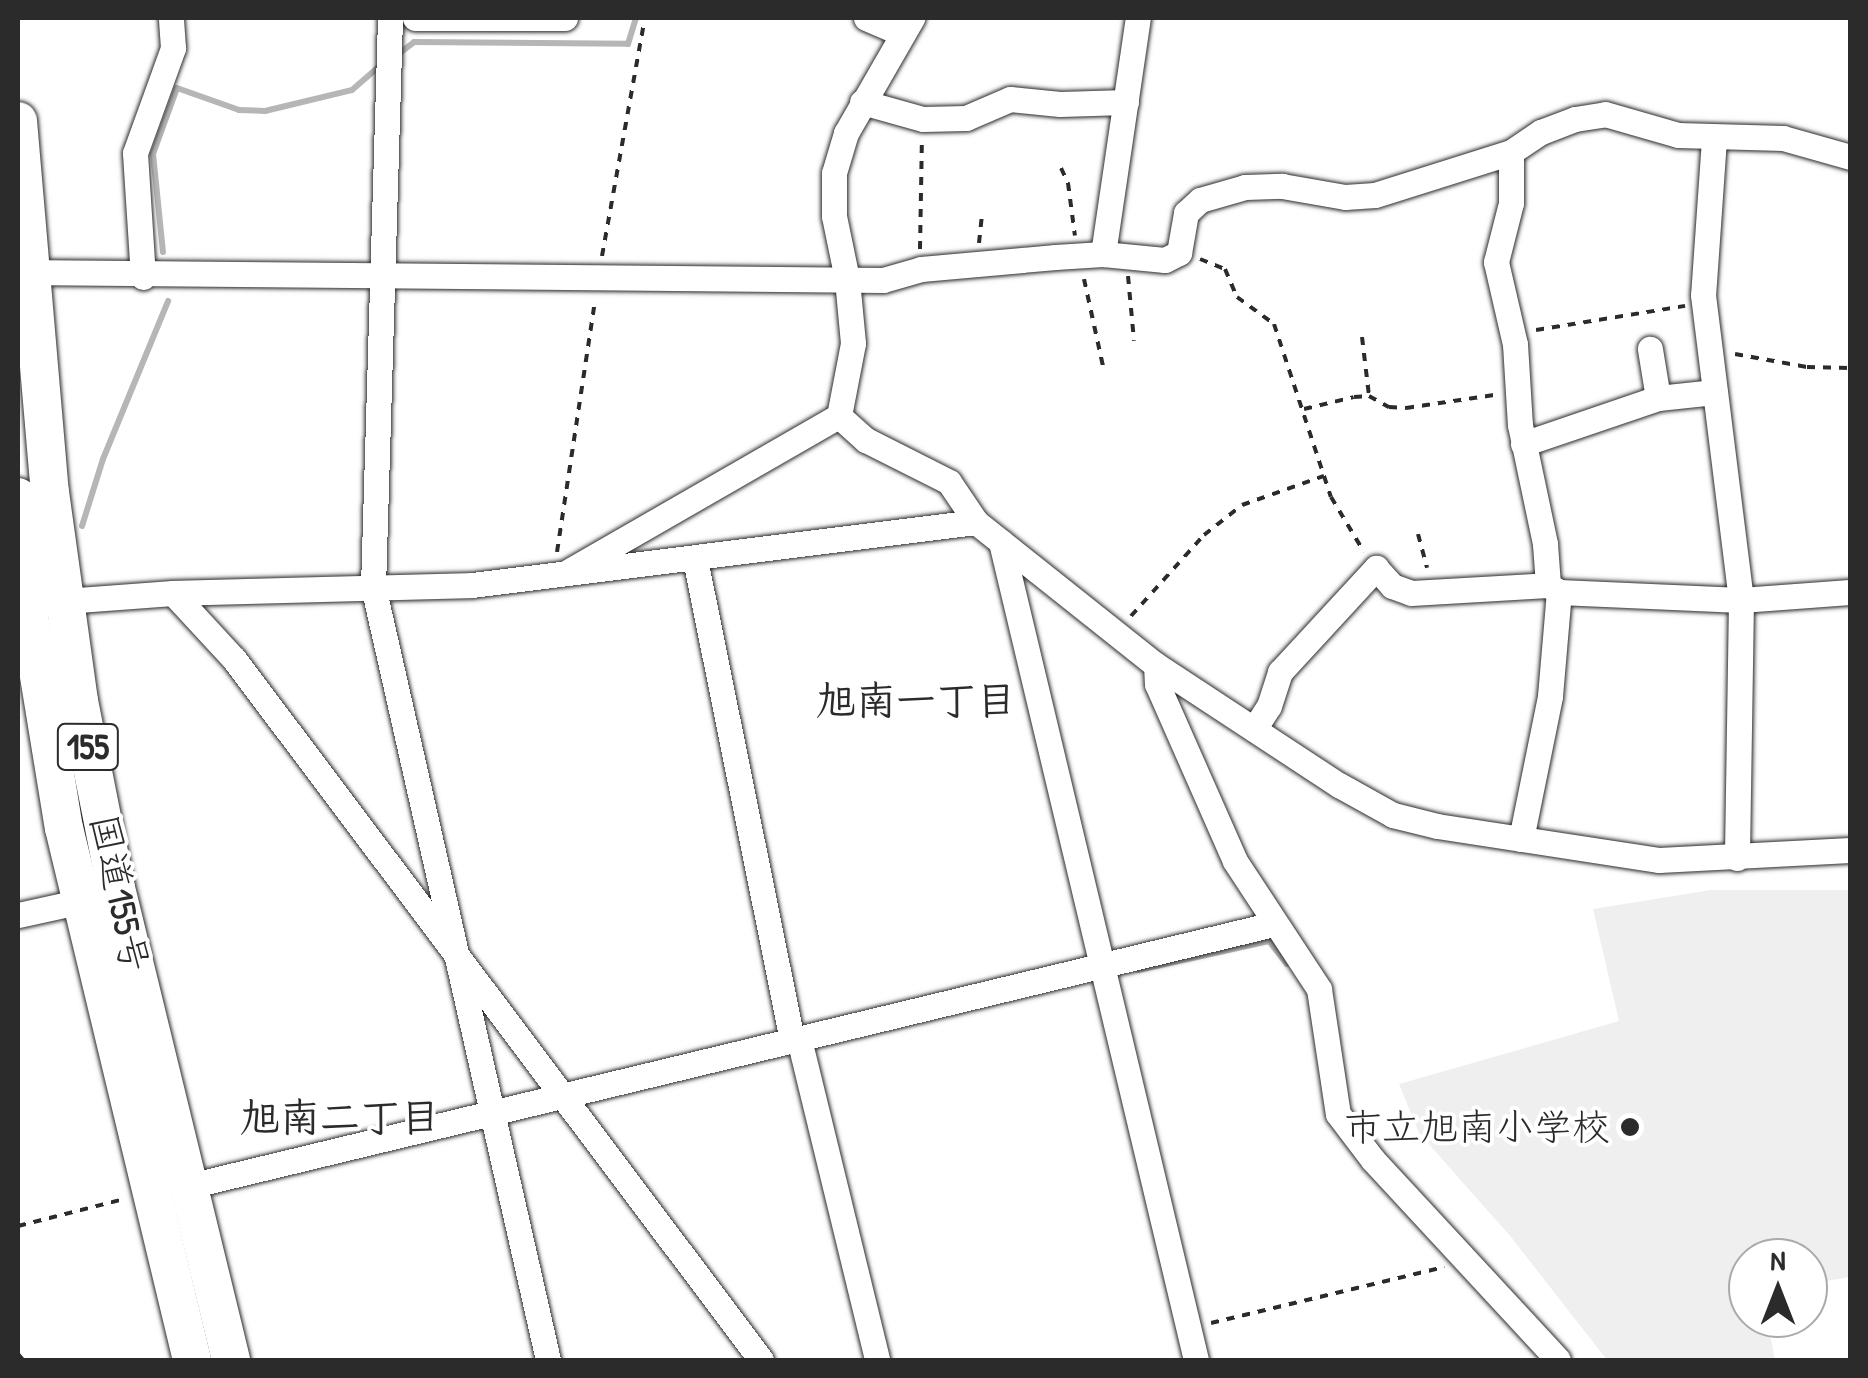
<!DOCTYPE html>
<meta charset="utf-8">
<style>
body{margin:0}
#map{position:relative;width:1868px;height:1378px;overflow:hidden;background:#fff;font-family:"Patrick Hand","Klee One",sans-serif}
div>[style]{position:absolute}
[style*='--x']{left:calc(var(--x)*1px);top:calc(var(--y)*1px);width:calc(var(--w)*1px);rotate:calc(var(--a)*1deg)}
.built>*{inset:0;background:#efefef}
.stream>*{height:6px;margin:-3px;padding:0 3px;transform-origin:3px;border-radius:3px;background:#b6b6b6}
.path>*{height:4px;margin-top:-2px;transform-origin:0;background:repeating-linear-gradient(90deg,#2b2b2b 0 8px,transparent 0 16px)}
.roads{filter:drop-shadow(0 0 2px #2b2b2b) drop-shadow(0 0 2px #2b2b2b)}
.minor>*{height:25px;margin:-12.5px;padding:0 12.5px;transform-origin:12.5px;border-radius:12.5px;background:#fff}
.highway>*{height:38px;margin:-19px;padding:0 19px;transform-origin:19px;border-radius:19px;background:#fff}
.dots>*{width:28px;height:28px;translate:-50% -50%;box-sizing:border-box;border:5px solid #fff;border-radius:50%}
span{translate:-50% -50%;white-space:nowrap;text-align:center;line-height:1.15;-webkit-text-stroke:8px #fff;paint-order:stroke}
.shield-label span{padding:2px 8px;background:#fff;border:2px solid;border-radius:8px;-webkit-text-stroke-width:0}
.shield-label{font-size:35px;color:#2b2b2b;font-weight:700}
.street-label{font-size:38px;color:#2b2b2b}
.poi-label{font-size:38px;color:#2b2b2b}
.right{translate:-100% -50%;text-align:right}
.neighbourhood-label{font-size:40px;color:#2b2b2b;font-weight:700}
.frame{position:absolute;inset:0;border:20px solid #2b2b2b;pointer-events:none}
.north{position:absolute;left:1728px;top:1238px;width:100px;height:100px;box-sizing:border-box;background:#fff;border:2px solid #aaa;border-radius:50%;rotate:0deg;font-size:28px;font-weight:700;line-height:40px;text-align:center;color:#2b2b2b}
.north::after{content:'';display:block;margin:auto;width:35px;height:45px;background:#2b2b2b;clip-path:polygon(50% 0,100% 100%,50% 72%,0 100%)}
</style>
<div id="map">
<div class="built">
<div style="clip-path:polygon(1711px 890px,1850px 890px,1850px 1277px,1808px 1284px,1808px 1258px,1748px 1258px,1748px 1318px,1767px 1318px,1775px 1360px,1607px 1360px,1511px 1237px,1419px 1133px,1399px 1084px,1619px 1021px,1593px 909px)"></div>
</div>
<div class="stream">
<div style="--x:397;--y:55;--w:21;--a:-37"></div>
<div style="--x:414;--y:42;--w:214;--a:0.5"></div>
<div style="--x:628;--y:44;--w:27;--a:-73"></div>
<div style="--x:163;--y:252;--w:99;--a:-95.8"></div>
<div style="--x:153;--y:154;--w:70;--a:-70"></div>
<div style="--x:177;--y:88;--w:66;--a:19.5"></div>
<div style="--x:239;--y:110;--w:26;--a:2"></div>
<div style="--x:265;--y:111;--w:89;--a:-13.6"></div>
<div style="--x:352;--y:90;--w:40;--a:-41"></div>
<div style="--x:82;--y:526;--w:70;--a:-72.6"></div>
<div style="--x:103;--y:459;--w:171;--a:-67.6"></div>
<div style="--x:1138;--y:970;--w:134;--a:-12.5"></div>
<div style="--x:1269;--y:941;--w:29;--a:52"></div>
<div style="--x:184;--y:1248;--w:107;--a:76"></div>
</div>
<div class="path">
<div style="--x:1061;--y:168;--w:17;--a:65"></div>
<div style="--x:1068;--y:183;--w:53;--a:82.5"></div>
<div style="--x:979;--y:243;--w:30;--a:-84"></div>
<div style="--x:920;--y:249;--w:110;--a:-89"></div>
<div style="--x:602;--y:256;--w:242;--a:-79.8"></div>
<div style="--x:1200;--y:259;--w:27;--a:22"></div>
<div style="--x:1225;--y:269;--w:30;--a:67"></div>
<div style="--x:1237;--y:297;--w:46;--a:36.1"></div>
<div style="--x:1274;--y:324;--w:182;--a:71.8"></div>
<div style="--x:1331;--y:497;--w:64;--a:59"></div>
<div style="--x:1128;--y:276;--w:65;--a:84.7"></div>
<div style="--x:1084;--y:279;--w:89;--a:77.7"></div>
<div style="--x:1536;--y:330;--w:151;--a:-9.2"></div>
<div style="--x:1362;--y:337;--w:59;--a:83.2"></div>
<div style="--x:1735;--y:354;--w:73;--a:10.2"></div>
<div style="--x:1807;--y:367;--w:43;--a:1.3"></div>
<div style="--x:1304;--y:409;--w:51;--a:-13.5"></div>
<div style="--x:1354;--y:397;--w:15;--a:-4"></div>
<div style="--x:1369;--y:396;--w:23;--a:29"></div>
<div style="--x:1389;--y:407;--w:17;--a:3"></div>
<div style="--x:1406;--y:408;--w:89;--a:-8.4"></div>
<div style="--x:1418;--y:534;--w:35;--a:75"></div>
<div style="--x:557;--y:552;--w:255;--a:-81.4"></div>
<div style="--x:1131;--y:616;--w:109;--a:-48"></div>
<div style="--x:1204;--y:535;--w:48;--a:-38.3"></div>
<div style="--x:1242;--y:505;--w:87;--a:-19.5"></div>
<div style="--x:18;--y:1226;--w:109;--a:-14.3"></div>
<div style="--x:1211;--y:1323;--w:240;--a:-13.5"></div>
<div style="--x:18;--y:1354;--w:8;--a:50"></div>
</div>
<div class="roads">
<div class="minor">
<div style="--x:390;--y:18;--w:568;--a:91.71"></div>
<div style="--x:373;--y:586;--w:794;--a:77.26"></div>
<div style="--x:415;--y:18;--w:150;--a:0"></div>
<div style="--x:866;--y:18;--w:40;--a:23.4"></div>
<div style="--x:862;--y:102;--w:63;--a:15.6"></div>
<div style="--x:923;--y:119;--w:43;--a:-1.3"></div>
<div style="--x:966;--y:118;--w:48;--a:-23.4"></div>
<div style="--x:1010;--y:99;--w:50;--a:5.7"></div>
<div style="--x:1060;--y:104;--w:66;--a:-1.7"></div>
<div style="--x:1714;--y:139;--w:156;--a:94"></div>
<div style="--x:1703;--y:295;--w:307;--a:82.9"></div>
<div style="--x:1741;--y:600;--w:258;--a:90.9"></div>
<div style="--x:1511;--y:152;--w:51;--a:90"></div>
<div style="--x:1511;--y:203;--w:61;--a:104.3"></div>
<div style="--x:1496;--y:262;--w:84;--a:77"></div>
<div style="--x:1515;--y:344;--w:81;--a:86.5"></div>
<div style="--x:1520;--y:425;--w:122;--a:78.1"></div>
<div style="--x:1545;--y:544;--w:41;--a:85.8"></div>
<div style="--x:1548;--y:585;--w:13;--a:32"></div>
<div style="--x:1559;--y:592;--w:182;--a:2.5"></div>
<div style="--x:1741;--y:600;--w:109;--a:-4.2"></div>
<div style="--x:1103;--y:254;--w:239;--a:-81.6"></div>
<div style="--x:18;--y:272;--w:865;--a:0.53"></div>
<div style="--x:883;--y:280;--w:40;--a:-16"></div>
<div style="--x:921;--y:269;--w:135;--a:-5.1"></div>
<div style="--x:1055;--y:257;--w:48;--a:-3.6"></div>
<div style="--x:1103;--y:254;--w:62;--a:5.5"></div>
<div style="--x:1165;--y:260;--w:16;--a:-27"></div>
<div style="--x:1179;--y:253;--w:41;--a:-80.1"></div>
<div style="--x:1186;--y:213;--w:19;--a:-43"></div>
<div style="--x:1200;--y:200;--w:47;--a:-16.1"></div>
<div style="--x:1245;--y:187;--w:37;--a:-2"></div>
<div style="--x:1282;--y:186;--w:64;--a:9.9"></div>
<div style="--x:1345;--y:197;--w:30;--a:-4"></div>
<div style="--x:1375;--y:195;--w:143;--a:-17.5"></div>
<div style="--x:1511;--y:152;--w:36;--a:-34"></div>
<div style="--x:1541;--y:132;--w:36;--a:-21"></div>
<div style="--x:1575;--y:119;--w:30;--a:-9"></div>
<div style="--x:1605;--y:114;--w:76;--a:16"></div>
<div style="--x:1678;--y:135;--w:105;--a:1.6"></div>
<div style="--x:1783;--y:138;--w:70;--a:15.8"></div>
<div style="--x:143;--y:277;--w:124;--a:-93.7"></div>
<div style="--x:135;--y:153;--w:112;--a:-70.1"></div>
<div style="--x:173;--y:48;--w:30;--a:-94"></div>
<div style="--x:1658;--y:398;--w:57;--a:-6"></div>
<div style="--x:839;--y:416;--w:36;--a:42"></div>
<div style="--x:866;--y:440;--w:93;--a:26.8"></div>
<div style="--x:949;--y:482;--w:48;--a:56"></div>
<div style="--x:976;--y:522;--w:230;--a:38.5"></div>
<div style="--x:1156;--y:665;--w:219;--a:33.3"></div>
<div style="--x:1339;--y:785;--w:62;--a:29.1"></div>
<div style="--x:1393;--y:815;--w:45;--a:14"></div>
<div style="--x:1437;--y:826;--w:225;--a:8.7"></div>
<div style="--x:1659;--y:860;--w:191;--a:-3"></div>
<div style="--x:839;--y:416;--w:74;--a:-79.1"></div>
<div style="--x:853;--y:343;--w:64;--a:-95.4"></div>
<div style="--x:847;--y:279;--w:64;--a:-101.7"></div>
<div style="--x:834;--y:216;--w:43;--a:-90"></div>
<div style="--x:834;--y:173;--w:42;--a:-73.3"></div>
<div style="--x:846;--y:133;--w:133;--a:-60.1"></div>
<div style="--x:1523;--y:444;--w:143;--a:-18.8"></div>
<div style="--x:1658;--y:398;--w:50;--a:-99.3"></div>
<div style="--x:1001;--y:542;--w:841;--a:76.59"></div>
<div style="--x:695;--y:559;--w:492;--a:78.6"></div>
<div style="--x:569;--y:571;--w:311;--a:-29.9"></div>
<div style="--x:173;--y:593;--w:90;--a:47.3"></div>
<div style="--x:234;--y:659;--w:877;--a:53.06"></div>
<div style="--x:51;--y:602;--w:122;--a:-4.2"></div>
<div style="--x:173;--y:593;--w:299;--a:-1.5"></div>
<div style="--x:472;--y:585;--w:508;--a:-7.13"></div>
<div style="--x:1156;--y:665;--w:19;--a:87"></div>
<div style="--x:1157;--y:684;--w:193;--a:66.2"></div>
<div style="--x:1235;--y:861;--w:153;--a:56.7"></div>
<div style="--x:1319;--y:989;--w:126;--a:81.4"></div>
<div style="--x:1338;--y:1114;--w:58;--a:52.7"></div>
<div style="--x:1373;--y:1160;--w:272;--a:47.2"></div>
<div style="--x:1254;--y:729;--w:27;--a:-57"></div>
<div style="--x:1269;--y:706;--w:36;--a:-72"></div>
<div style="--x:1280;--y:672;--w:142;--a:-47.3"></div>
<div style="--x:1376;--y:568;--w:24;--a:48"></div>
<div style="--x:1392;--y:586;--w:20;--a:20"></div>
<div style="--x:1411;--y:593;--w:137;--a:-3.3"></div>
<div style="--x:1521;--y:839;--w:146;--a:-78.5"></div>
<div style="--x:1550;--y:696;--w:104;--a:-85.1"></div>
<div style="--x:18;--y:915;--w:66;--a:-12.3"></div>
<div style="--x:799;--y:1039;--w:330;--a:76.3"></div>
<div style="--x:189;--y:1186;--w:1116;--a:-13.58"></div>
</div>
<div class="highway">
<div style="--x:18;--y:121;--w:372;--a:85.1"></div>
<div style="--x:50;--y:492;--w:211;--a:82.1"></div>
<div style="--x:79;--y:701;--w:191;--a:78.8"></div>
<div style="--x:116;--y:888;--w:486;--a:76.3"></div>
<div style="--x:18;--y:497;--w:106;--a:85.1"></div>
<div style="--x:27;--y:603;--w:228;--a:80.7"></div>
<div style="--x:64;--y:828;--w:547;--a:76.47"></div>
</div>
</div>
<div class="dots">
<div style="left:1630px;top:1127px;background:#2b2b2b"></div>
</div>
<div class="shield-label">
<span style="left:88px;top:747px">155</span>
</div>
<div class="street-label">
<span style="left:120px;top:893px;rotate:78deg">国道155号</span>
</div>
<div class="poi-label">
<span class="right" style="left:1610px;top:1127px">市立旭南小学校</span>
</div>
<div class="neighbourhood-label">
<span style="left:916px;top:699px">旭南一丁目</span>
<span style="left:340px;top:1116px">旭南二丁目</span>
</div>
<div class="frame"></div>
<div class="north">N</div>
</div>
